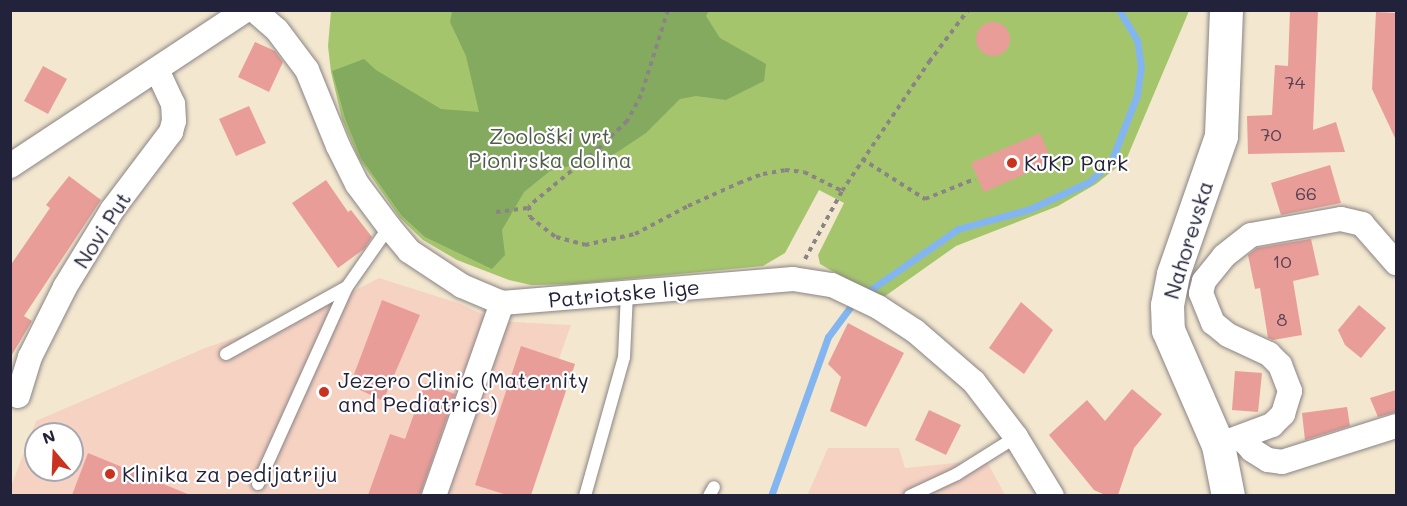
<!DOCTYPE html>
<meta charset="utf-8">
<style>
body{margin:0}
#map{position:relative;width:1407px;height:506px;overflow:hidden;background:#f3e7cf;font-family:Mali,sans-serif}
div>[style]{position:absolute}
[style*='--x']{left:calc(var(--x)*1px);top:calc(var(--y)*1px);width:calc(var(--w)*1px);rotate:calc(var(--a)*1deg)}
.built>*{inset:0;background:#f6d2c3}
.green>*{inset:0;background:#a5c56d}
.forest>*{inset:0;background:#84aa60}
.stream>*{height:7px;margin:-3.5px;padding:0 3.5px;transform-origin:3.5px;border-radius:3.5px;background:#83b6f0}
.building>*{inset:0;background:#e89d98}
.round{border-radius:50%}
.path>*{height:4px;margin-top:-2px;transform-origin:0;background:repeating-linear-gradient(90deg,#8a8485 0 4.5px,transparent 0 9px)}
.roads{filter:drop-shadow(0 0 2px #8a8485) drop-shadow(0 0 2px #8a8485)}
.lane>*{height:12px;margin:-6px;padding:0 6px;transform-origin:6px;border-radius:6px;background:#fff}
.street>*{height:24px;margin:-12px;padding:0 12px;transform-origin:12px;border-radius:12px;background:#fff}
.secondary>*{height:33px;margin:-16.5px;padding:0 16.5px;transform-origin:16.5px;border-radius:16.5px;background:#fff}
.dots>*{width:16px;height:16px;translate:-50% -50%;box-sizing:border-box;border:3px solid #fff;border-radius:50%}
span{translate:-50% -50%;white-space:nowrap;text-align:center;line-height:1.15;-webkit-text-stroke:4.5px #fff;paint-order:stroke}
.number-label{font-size:18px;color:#544152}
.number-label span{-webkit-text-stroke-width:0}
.park-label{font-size:21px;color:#505b4c}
.poi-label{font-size:21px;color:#22223b}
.left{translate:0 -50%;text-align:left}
.street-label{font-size:21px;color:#22223b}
.frame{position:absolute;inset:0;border:12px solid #22223b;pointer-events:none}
.north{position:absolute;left:24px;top:422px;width:60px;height:60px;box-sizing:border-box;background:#fff;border:2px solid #a7a7b1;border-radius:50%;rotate:341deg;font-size:16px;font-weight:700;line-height:24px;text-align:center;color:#22223b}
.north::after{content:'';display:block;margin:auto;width:21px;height:27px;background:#c8321e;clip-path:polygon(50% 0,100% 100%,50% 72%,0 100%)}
</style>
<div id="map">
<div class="built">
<div style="clip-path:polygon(evenodd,379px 278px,461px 304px,496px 321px,571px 325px,510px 495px,11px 496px,10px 489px,36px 421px,205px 348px,315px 311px,379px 278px,36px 434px,72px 434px,72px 470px,36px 470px,36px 434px)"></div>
<div style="clip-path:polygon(828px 448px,899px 448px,905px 468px,986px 460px,1005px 495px,807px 496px)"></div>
</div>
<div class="green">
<div style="clip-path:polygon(331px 11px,1189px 11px,1126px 160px,1096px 184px,1058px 206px,956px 246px,881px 299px,820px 264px,818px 255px,844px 203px,819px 190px,785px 253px,763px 266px,575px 284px,531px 285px,509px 280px,457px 260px,423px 240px,400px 218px,359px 159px,342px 119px,331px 72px,328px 46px)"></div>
</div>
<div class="forest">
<div style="clip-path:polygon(452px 11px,709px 11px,706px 16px,720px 38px,766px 64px,764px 81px,726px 100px,696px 96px,680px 99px,646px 133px,613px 155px,550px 171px,524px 192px,502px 230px,505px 255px,492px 269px,425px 237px,402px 216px,361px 158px,345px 118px,332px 71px,364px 59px,376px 70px,441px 109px,479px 112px,466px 56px,450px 22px)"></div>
</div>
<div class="stream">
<div style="--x:863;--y:295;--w:116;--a:-34.8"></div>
<div style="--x:958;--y:229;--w:75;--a:-15.5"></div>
<div style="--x:1030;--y:209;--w:65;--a:-24.6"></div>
<div style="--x:1089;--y:182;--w:30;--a:-42"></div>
<div style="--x:1111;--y:162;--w:72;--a:-68.8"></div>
<div style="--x:1137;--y:95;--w:28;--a:-82"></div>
<div style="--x:1141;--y:67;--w:27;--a:-98"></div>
<div style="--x:1137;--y:40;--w:35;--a:-121"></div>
<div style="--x:771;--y:496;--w:169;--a:-70.3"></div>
<div style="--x:828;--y:337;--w:44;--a:-53.4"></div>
</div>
<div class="building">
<div style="clip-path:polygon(1290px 10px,1318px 10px,1313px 130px,1336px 122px,1345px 152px,1248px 154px,1247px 116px,1272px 115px,1275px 65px,1288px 66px)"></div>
<div style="clip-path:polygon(1376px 12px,1396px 13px,1396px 140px,1372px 89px)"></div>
<div class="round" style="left:976px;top:22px;width:34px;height:34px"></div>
<div style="clip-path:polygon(255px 42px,275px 51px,283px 62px,269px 92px,238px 77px)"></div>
<div style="clip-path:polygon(43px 66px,67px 79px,48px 114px,24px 101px)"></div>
<div style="clip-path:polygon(249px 106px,266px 143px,236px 156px,219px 119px)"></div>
<div style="clip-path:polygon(1040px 133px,1052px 162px,984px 192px,971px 163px)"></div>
<div style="clip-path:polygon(1330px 165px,1341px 203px,1281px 215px,1271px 183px)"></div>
<div style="clip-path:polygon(69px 176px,101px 200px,24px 316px,32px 321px,10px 358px,10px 266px,50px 208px,46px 205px)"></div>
<div style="clip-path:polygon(326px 180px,348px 212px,351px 210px,372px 237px,364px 249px,338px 268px,292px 203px)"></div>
<div style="clip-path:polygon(1311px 239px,1319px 275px,1293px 281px,1302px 335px,1273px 340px,1268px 338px,1260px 288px,1255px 289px,1248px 255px,1257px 248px)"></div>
<div style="clip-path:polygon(382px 300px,420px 315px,383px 401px,350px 385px)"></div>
<div style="clip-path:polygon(1021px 302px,1053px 330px,1024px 374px,989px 348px)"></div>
<div style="clip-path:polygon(1359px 305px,1386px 328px,1361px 358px,1345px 345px,1338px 330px)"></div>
<div style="clip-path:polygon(848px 323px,904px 353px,866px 427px,830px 411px,841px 377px,828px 364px)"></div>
<div style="clip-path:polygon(521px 346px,575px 364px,531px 495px,507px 495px,475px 485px)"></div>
<div style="clip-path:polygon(1235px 371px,1262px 373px,1258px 412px,1232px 410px)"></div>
<div style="clip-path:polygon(425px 383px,455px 394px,420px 495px,368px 495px,390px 434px,405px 439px)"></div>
<div style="clip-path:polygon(1132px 389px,1162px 414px,1134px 448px,1118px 495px,1105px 495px,1094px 490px,1049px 435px,1087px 400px,1105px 421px)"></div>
<div style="clip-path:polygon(1396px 390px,1396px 412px,1378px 417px,1370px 398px)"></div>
<div style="clip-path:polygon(1347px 407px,1350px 426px,1305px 440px,1302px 413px)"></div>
<div style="clip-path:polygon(929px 410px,961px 425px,946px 455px,915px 440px)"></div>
<div style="clip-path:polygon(88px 453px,190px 495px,72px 495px)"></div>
</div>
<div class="path">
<div style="--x:668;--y:10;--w:89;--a:107.6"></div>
<div style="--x:641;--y:95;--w:30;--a:118"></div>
<div style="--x:627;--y:121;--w:39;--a:136"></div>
<div style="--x:599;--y:148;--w:91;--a:140.4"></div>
<div style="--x:529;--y:206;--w:11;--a:85"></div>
<div style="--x:530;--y:217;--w:33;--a:38"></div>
<div style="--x:556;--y:237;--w:30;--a:15"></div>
<div style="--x:585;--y:245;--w:51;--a:-12.4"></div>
<div style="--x:635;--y:234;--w:60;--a:-27.8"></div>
<div style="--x:688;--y:206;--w:56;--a:-24.3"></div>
<div style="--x:739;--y:183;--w:26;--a:-21"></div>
<div style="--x:763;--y:174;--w:22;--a:-10"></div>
<div style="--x:785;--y:170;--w:19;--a:6"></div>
<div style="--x:804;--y:172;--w:42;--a:26.6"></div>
<div style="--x:842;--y:191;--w:156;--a:-56"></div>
<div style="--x:929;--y:62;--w:65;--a:-53.1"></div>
<div style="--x:862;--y:159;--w:75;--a:32.4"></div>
<div style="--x:925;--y:199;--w:54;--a:-21.8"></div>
<div style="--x:496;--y:212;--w:32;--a:-7"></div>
<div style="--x:805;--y:259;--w:77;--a:-61.4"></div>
</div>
<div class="roads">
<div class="lane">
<div style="--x:226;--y:354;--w:138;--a:-29"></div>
<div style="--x:258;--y:484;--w:216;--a:-65.7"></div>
<div style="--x:347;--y:287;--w:73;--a:-55"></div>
<div style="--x:585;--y:496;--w:144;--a:-74.3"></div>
<div style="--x:624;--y:357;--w:64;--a:-87.3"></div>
<div style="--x:709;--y:496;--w:10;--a:-61"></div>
<div style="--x:910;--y:496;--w:52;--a:-25.1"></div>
<div style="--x:957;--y:474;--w:70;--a:-32.1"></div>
</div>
<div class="street">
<div style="--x:254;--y:10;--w:30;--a:41"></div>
<div style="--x:277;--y:30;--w:50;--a:53.1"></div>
<div style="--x:307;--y:70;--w:82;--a:67.8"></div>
<div style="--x:338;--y:146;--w:42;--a:63.4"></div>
<div style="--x:357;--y:184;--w:54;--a:53.3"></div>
<div style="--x:389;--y:227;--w:31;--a:50"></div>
<div style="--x:409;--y:251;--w:64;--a:33.4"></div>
<div style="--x:462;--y:286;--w:43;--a:23"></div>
<div style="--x:502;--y:303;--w:292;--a:-4.7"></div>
<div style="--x:793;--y:279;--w:39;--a:9"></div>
<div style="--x:832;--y:285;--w:51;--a:25.6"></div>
<div style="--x:878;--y:307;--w:44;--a:33"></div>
<div style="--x:915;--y:331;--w:78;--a:40.8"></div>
<div style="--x:974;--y:382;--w:69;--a:52.6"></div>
<div style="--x:1016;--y:437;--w:69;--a:58.6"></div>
<div style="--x:10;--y:166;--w:283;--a:-33.5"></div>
<div style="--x:18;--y:396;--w:41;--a:-72.9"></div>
<div style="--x:30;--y:357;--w:78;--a:-63.4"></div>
<div style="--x:65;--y:287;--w:90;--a:-58.6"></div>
<div style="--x:112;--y:210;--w:98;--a:-52.9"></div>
<div style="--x:171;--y:132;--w:11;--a:-75"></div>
<div style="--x:174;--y:121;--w:17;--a:-93"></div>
<div style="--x:173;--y:104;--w:38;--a:-115"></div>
<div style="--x:1241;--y:438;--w:16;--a:47"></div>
<div style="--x:1252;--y:450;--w:19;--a:32"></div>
<div style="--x:1268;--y:460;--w:14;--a:8"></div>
<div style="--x:1282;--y:462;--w:120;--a:-17.5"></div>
<div style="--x:1218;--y:445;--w:58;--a:-20.3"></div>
<div style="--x:1272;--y:425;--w:16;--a:-45"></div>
<div style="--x:1283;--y:414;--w:24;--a:-73"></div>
<div style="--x:1290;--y:391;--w:28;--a:-111"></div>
<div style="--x:1280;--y:365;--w:16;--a:-135"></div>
<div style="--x:1269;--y:354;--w:45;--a:-155.1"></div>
<div style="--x:1228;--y:335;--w:19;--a:-141"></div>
<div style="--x:1213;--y:323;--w:32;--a:-112"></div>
<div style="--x:1201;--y:293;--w:12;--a:-76"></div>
<div style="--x:1204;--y:281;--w:32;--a:-51"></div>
<div style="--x:1224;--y:256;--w:34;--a:-38"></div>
<div style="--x:1251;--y:235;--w:91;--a:-10.1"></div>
<div style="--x:1341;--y:219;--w:22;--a:13"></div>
<div style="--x:1362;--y:224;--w:52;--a:48.9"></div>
<div style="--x:434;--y:496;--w:205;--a:-70.6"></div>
</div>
<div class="secondary">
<div style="--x:1226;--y:10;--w:126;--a:92.3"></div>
<div style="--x:1221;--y:136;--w:146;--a:109.2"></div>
<div style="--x:1173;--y:274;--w:32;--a:101"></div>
<div style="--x:1167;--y:305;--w:25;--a:88"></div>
<div style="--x:1168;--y:330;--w:125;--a:66.5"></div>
<div style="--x:1218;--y:445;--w:52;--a:78.9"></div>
</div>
</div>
<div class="dots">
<div style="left:1012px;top:163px;background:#c8321e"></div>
<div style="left:324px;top:392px;background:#c8321e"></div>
<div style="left:110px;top:474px;background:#c8321e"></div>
</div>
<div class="number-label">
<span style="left:1295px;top:82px">74</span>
<span style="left:1271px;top:134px">70</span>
<span style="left:1306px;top:193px">66</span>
<span style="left:1282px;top:261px">10</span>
<span style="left:1282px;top:319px">8</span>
</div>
<div class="park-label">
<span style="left:550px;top:148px">Zoološki vrt<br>Pionirska dolina</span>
</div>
<div class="poi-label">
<span class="left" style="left:1024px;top:163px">KJKP Park</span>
<span class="left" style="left:338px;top:392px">Jezero Clinic (Maternity<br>and Pediatrics)</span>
<span class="left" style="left:122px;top:474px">Klinika za pedijatriju</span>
</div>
<div class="street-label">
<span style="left:102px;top:230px;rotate:-57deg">Novi Put</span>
<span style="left:1188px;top:240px;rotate:-73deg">Nahorevska</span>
<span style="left:624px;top:293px;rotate:-5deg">Patriotske lige</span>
</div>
<div class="frame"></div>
<div class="north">N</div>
</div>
